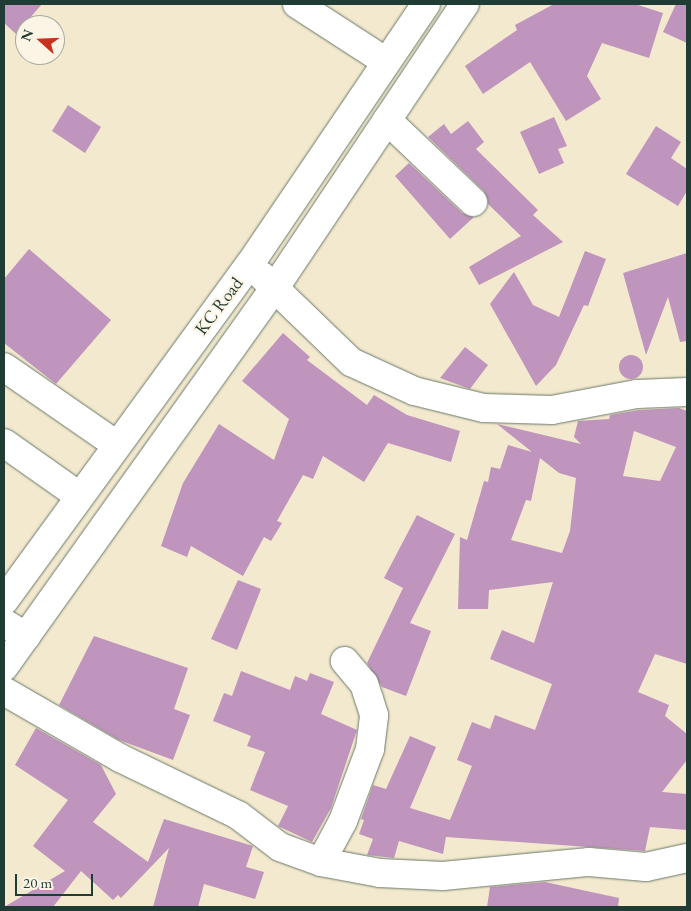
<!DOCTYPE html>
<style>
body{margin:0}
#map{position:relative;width:691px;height:911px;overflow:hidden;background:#f2e9ce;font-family:"EB Garamond",serif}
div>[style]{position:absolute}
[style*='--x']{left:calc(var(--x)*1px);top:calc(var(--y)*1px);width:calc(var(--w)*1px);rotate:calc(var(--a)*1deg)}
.building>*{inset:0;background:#bf95bd}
.round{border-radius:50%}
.roads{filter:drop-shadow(0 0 1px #69796a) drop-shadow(0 0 1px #69796a)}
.street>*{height:28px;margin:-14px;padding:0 14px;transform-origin:14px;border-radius:14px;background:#fff}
span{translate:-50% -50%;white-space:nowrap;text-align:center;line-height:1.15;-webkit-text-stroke:4.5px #fcf5e5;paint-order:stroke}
.street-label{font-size:18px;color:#1f3d34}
.frame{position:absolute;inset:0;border:5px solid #1f3d34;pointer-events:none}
.north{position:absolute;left:15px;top:15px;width:50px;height:50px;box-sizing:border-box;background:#fcf5e5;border:1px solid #a4ab9e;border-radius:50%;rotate:290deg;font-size:14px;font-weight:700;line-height:20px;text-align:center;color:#1f3d34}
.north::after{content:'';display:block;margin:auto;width:18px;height:22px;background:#c8321e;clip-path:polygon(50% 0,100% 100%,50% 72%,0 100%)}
.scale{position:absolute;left:15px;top:874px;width:78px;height:22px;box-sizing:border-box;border:2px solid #1f3d34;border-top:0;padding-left:6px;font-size:15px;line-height:18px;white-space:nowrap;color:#1f3d34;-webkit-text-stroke:4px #fcf5e5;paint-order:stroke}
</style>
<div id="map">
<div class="building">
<div style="clip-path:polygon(4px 4px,42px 4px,16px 34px,4px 23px)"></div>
<div style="clip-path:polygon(554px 4px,635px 4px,663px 13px,649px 58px,602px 43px,587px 76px,601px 99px,566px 121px,530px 62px,483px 94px,465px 66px,517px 30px,515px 25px)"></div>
<div style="clip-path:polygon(676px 4px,687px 4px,687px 43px,663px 32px)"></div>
<div style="clip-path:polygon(68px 105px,101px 127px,85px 153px,52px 131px)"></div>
<div style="clip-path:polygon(554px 117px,567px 146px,558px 149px,564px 163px,539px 174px,520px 132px)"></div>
<div style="clip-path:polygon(468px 121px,484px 142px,476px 149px,538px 210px,533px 215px,563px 242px,479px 285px,469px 267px,521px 236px,488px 204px,484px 191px,428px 137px,444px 124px,451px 134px)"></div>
<div style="clip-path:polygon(656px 126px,681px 142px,671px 158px,687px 169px,687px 191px,678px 206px,626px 174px)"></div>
<div style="clip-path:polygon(409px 163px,462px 213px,474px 217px,450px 239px,395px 176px)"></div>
<div style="clip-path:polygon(29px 249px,111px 320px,56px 384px,4px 343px,4px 279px)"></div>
<div style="clip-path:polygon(585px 251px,606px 259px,588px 306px,584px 305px,556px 365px,536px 386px,490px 304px,514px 272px,533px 305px,559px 317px)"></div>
<div style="clip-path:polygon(687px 253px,687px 341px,680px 342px,668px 297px,646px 355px,623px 273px)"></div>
<div style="clip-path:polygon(283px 333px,310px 357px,307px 360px,367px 405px,374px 395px,407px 415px,460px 431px,451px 462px,388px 443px,364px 482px,323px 456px,313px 479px,303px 475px,277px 521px,282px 523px,271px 541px,264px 537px,243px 576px,191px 546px,187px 557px,161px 546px,183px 483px,219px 424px,274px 460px,289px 419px,242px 381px)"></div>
<div style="clip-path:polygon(465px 347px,488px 365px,470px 389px,440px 378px)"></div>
<div class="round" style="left:619px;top:355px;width:24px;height:24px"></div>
<div style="clip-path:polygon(evenodd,679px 408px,687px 411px,687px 664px,655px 654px,638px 692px,669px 705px,665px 716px,687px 734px,687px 760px,662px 792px,687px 794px,687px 830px,650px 827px,645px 851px,446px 837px,443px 854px,399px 841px,394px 858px,367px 855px,373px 839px,359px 834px,364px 820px,361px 819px,373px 785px,386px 789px,410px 736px,436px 747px,410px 808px,450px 820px,472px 766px,457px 760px,472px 722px,490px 729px,495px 715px,535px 730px,552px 684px,490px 659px,502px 630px,534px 643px,553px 582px,489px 590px,488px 609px,458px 609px,460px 537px,467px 540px,484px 481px,488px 482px,491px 467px,500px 469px,508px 445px,532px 452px,497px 424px,581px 444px,574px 437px,578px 421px,609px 419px,610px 415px,639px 410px,679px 408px,634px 431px,676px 447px,660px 481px,623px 476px,634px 431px,679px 408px,540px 458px,559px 473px,576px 478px,570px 531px,562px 553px,511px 540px,526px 500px,531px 501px,540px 458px)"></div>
<div style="clip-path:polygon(417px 515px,455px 534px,410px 623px,431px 631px,406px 696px,382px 687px,367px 663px,403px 588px,384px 578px)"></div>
<div style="clip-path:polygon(238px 580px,261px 589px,237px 650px,211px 639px)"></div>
<div style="clip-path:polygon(94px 636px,188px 668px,174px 709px,190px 715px,173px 760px,119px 740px,59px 705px)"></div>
<div style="clip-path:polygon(241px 671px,290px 690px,295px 676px,307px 681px,310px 673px,334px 682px,321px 714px,357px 730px,331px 808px,312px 842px,278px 826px,288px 806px,250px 790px,265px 752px,247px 746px,251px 736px,213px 721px,224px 693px,232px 696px)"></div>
<div style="clip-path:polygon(36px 728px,101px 765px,116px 794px,93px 822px,148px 862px,164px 819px,253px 846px,246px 867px,264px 872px,255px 899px,204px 884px,198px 907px,153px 907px,169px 848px,121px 898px,118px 895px,113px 900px,81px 871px,53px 907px,4px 907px,65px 871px,33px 846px,68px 800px,15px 765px)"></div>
<div style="clip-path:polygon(545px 882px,619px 898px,618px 907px,487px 907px,490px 887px)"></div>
</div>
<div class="roads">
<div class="street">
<div style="--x:297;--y:4;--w:105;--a:32.9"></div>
<div style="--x:387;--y:120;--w:119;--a:43.6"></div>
<div style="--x:262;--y:276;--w:124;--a:44"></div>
<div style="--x:351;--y:362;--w:69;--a:24.7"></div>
<div style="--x:414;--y:391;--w:72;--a:13.7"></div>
<div style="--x:484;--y:408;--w:68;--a:1.7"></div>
<div style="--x:552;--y:410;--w:86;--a:-10.7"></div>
<div style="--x:637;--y:394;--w:50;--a:-2.3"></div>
<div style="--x:4;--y:367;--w:135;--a:34.7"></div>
<div style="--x:4;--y:443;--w:92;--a:35.2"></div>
<div style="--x:4;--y:601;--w:417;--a:-53.9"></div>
<div style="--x:250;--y:264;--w:314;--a:-55.9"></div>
<div style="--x:4;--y:623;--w:26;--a:31"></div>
<div style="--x:4;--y:667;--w:465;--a:-54.5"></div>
<div style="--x:274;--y:289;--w:343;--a:-56.2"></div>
<div style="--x:4;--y:691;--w:134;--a:30"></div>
<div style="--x:120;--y:758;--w:131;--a:25.8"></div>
<div style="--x:238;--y:815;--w:53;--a:37.3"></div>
<div style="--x:280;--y:847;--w:44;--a:20.1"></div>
<div style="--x:321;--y:862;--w:60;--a:10.6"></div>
<div style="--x:380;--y:873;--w:63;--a:2.7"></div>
<div style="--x:443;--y:876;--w:147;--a:-5.5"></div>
<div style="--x:589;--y:862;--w:57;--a:5"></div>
<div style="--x:646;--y:867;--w:42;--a:-12.4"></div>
<div style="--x:321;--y:862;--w:47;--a:-61.8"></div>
<div style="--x:343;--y:821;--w:77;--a:-69.4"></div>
<div style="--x:370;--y:749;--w:34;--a:-83"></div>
<div style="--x:374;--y:715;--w:17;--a:-107"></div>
<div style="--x:369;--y:699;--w:16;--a:-108"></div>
<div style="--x:364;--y:684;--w:30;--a:-130"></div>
</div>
</div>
<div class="street-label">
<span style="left:219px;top:306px;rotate:-53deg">KC Road</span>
</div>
<div class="frame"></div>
<div class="north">N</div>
<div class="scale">20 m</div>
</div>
